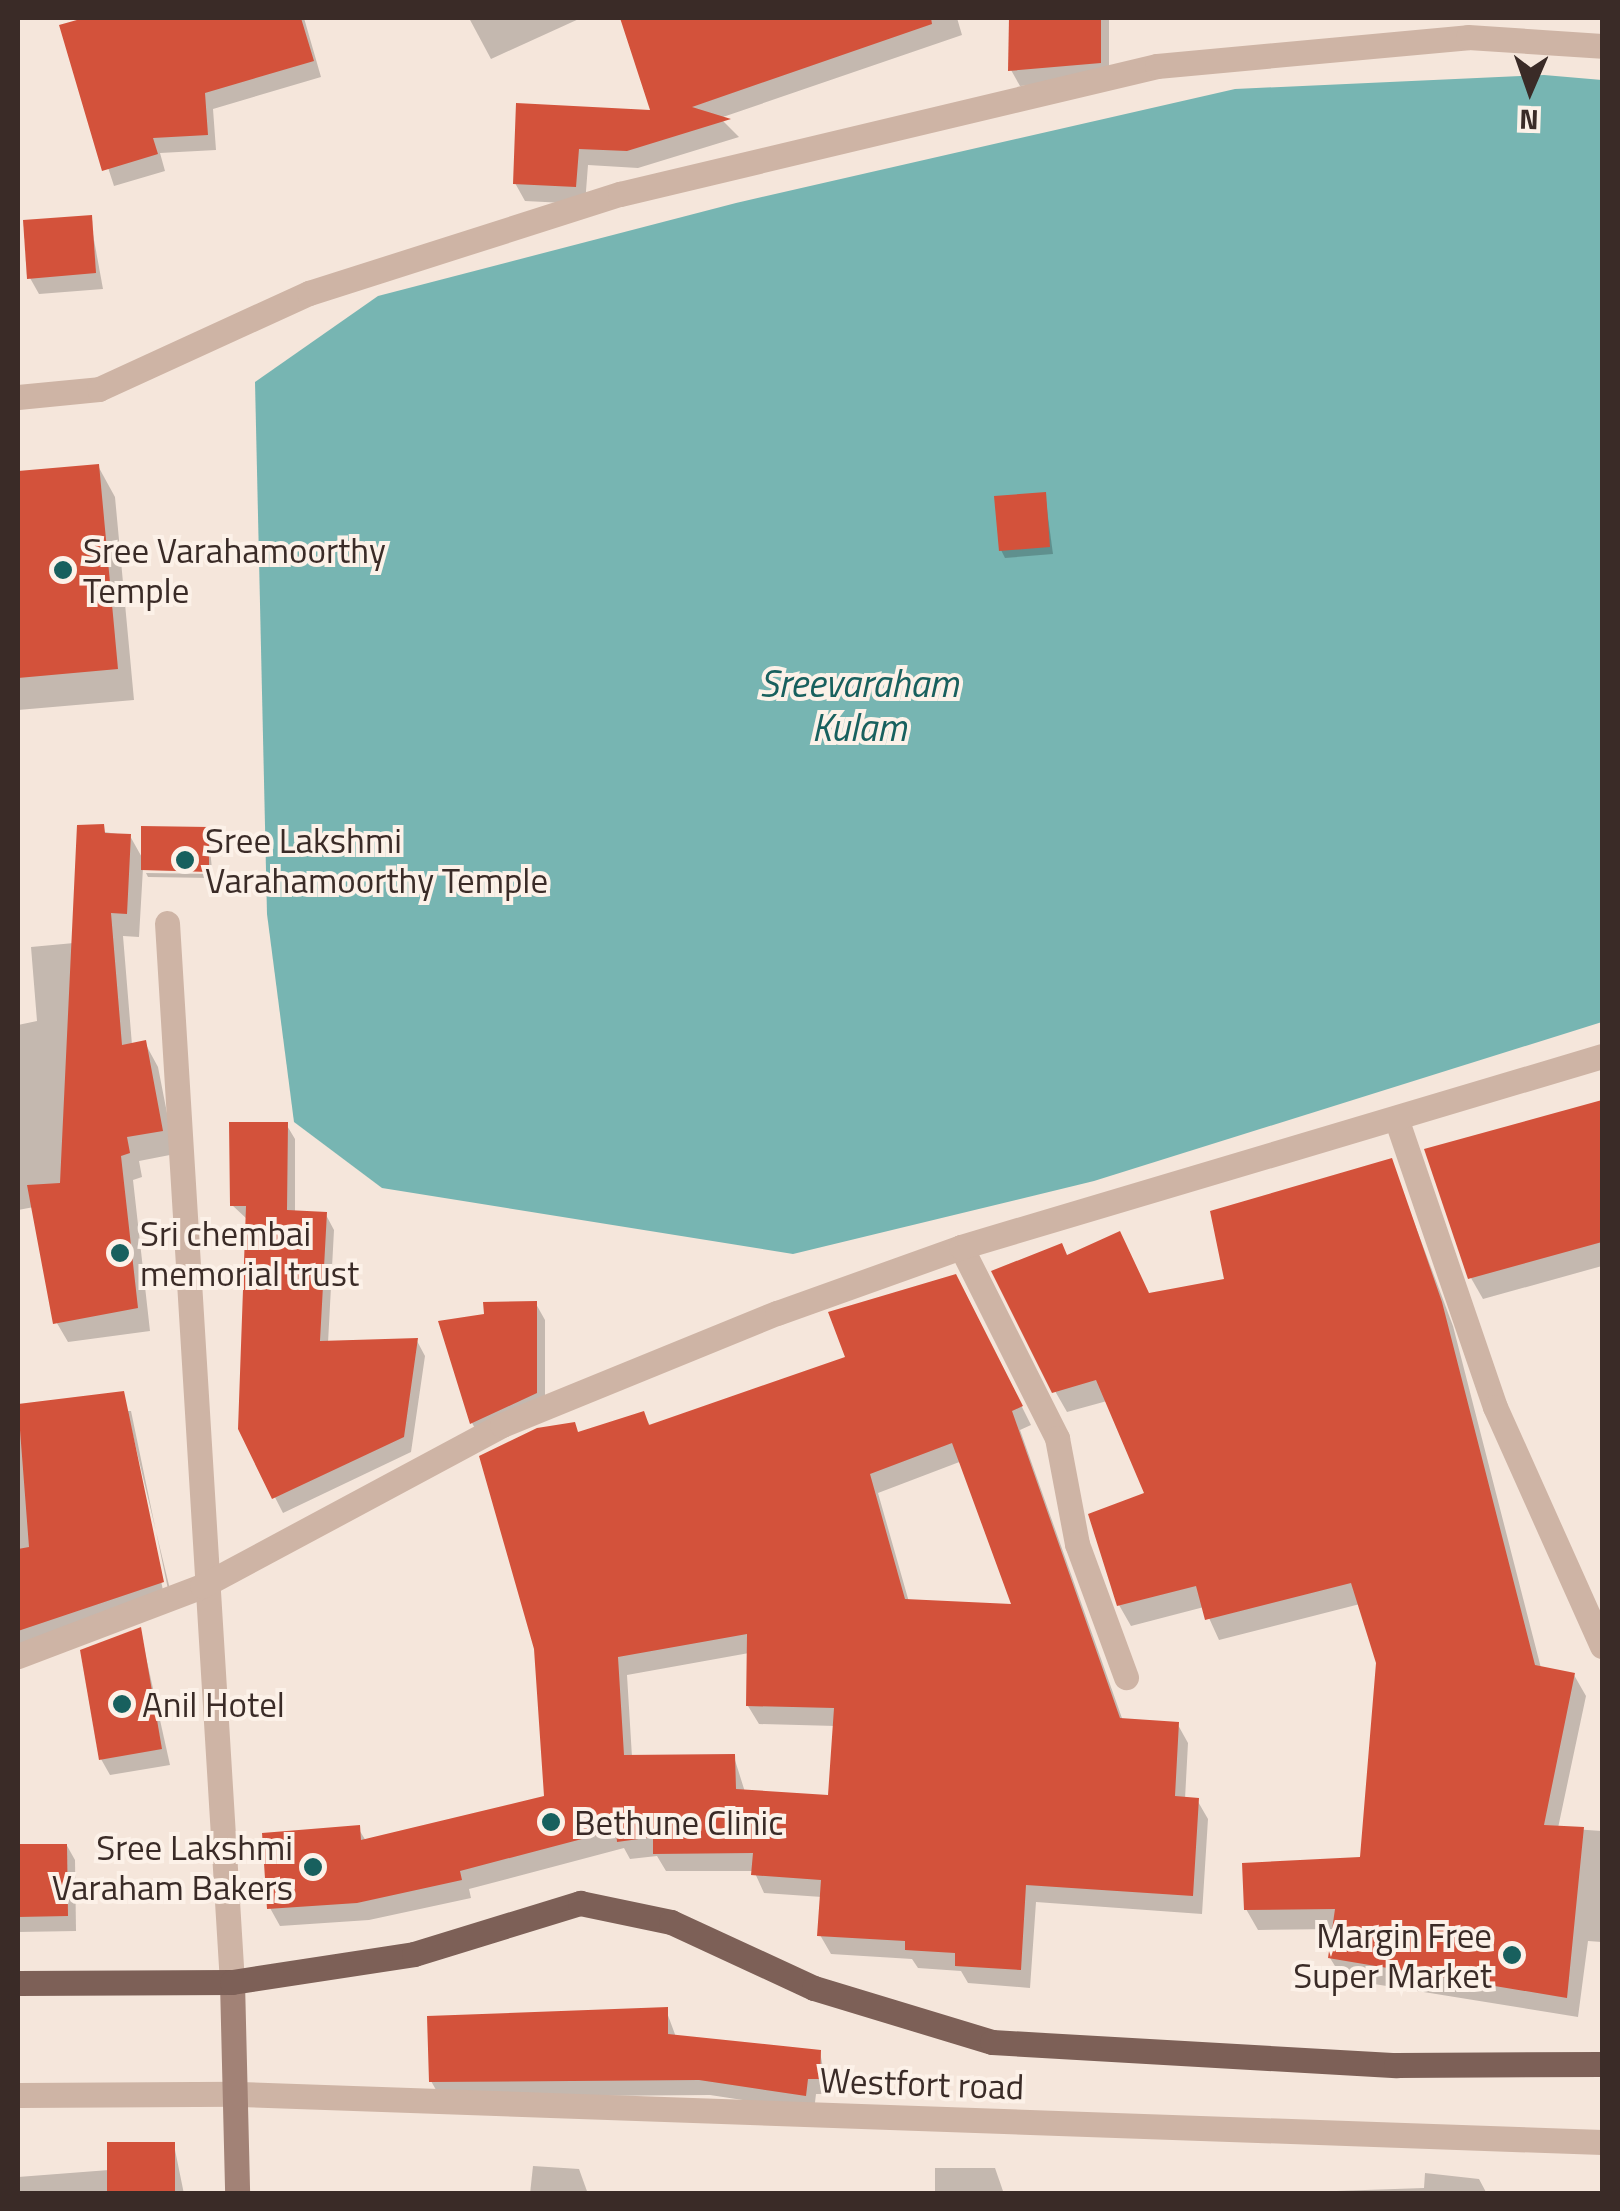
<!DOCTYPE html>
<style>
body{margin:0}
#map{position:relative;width:1620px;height:2211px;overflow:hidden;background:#f5e6db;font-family:"Titillium Web",sans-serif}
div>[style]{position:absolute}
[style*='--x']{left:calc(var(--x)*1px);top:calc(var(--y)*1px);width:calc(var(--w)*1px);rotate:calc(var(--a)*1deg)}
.water>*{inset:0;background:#77b5b2}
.shadow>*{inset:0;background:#0003}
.building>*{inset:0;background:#d3523b}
.street>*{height:25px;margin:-12.5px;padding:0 12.5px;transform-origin:12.5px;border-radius:12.5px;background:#ceb4a5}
.secondary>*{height:25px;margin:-12.5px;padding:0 12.5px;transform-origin:12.5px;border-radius:12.5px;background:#a28276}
.primary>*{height:25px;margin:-12.5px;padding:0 12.5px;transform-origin:12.5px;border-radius:12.5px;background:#7d6057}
.dots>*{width:28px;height:28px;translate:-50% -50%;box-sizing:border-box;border:5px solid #fcf1e8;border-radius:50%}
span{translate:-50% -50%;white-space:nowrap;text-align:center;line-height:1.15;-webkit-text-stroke:8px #fcf1e8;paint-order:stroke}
.poi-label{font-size:35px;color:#3a2b27}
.left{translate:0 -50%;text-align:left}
.right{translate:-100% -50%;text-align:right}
.street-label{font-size:35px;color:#3a2b27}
.water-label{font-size:38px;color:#18605e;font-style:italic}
.frame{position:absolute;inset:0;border:20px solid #3a2b27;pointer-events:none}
.north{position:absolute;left:1480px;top:40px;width:100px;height:100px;-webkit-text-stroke:8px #fcf1e8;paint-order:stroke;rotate:182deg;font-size:28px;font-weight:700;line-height:40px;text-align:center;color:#3a2b27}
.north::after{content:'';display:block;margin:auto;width:35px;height:45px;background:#3a2b27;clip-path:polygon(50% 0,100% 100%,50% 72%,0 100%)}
</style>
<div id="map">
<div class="water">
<div style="clip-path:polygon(1544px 75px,1602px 80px,1602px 1022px,1094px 1181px,793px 1254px,382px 1188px,294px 1122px,267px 914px,255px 382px,378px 296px,736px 203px,1235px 89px)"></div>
</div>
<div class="shadow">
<div style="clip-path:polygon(93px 18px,122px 26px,304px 18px,321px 77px,213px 109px,216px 150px,160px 153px,165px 171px,114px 186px,62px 26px)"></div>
<div style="clip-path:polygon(469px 18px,581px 18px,491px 59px)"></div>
<div style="clip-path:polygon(623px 18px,957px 18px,962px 35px,720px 118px,739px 137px,638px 168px,588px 165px,585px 204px,525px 201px,515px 183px,519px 105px,654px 112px)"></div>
<div style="clip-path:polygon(1011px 18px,1109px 18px,1109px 78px,1020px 86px,1011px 70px)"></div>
<div style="clip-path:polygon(90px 218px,103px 289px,39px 294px,30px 278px)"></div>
<div style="clip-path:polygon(98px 466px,115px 497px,134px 700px,18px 710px,18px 474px)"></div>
<div style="clip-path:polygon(1045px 495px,1053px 554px,1005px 558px,1001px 550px)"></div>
<div style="clip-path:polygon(79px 828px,130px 836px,144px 861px,208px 829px,212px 869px,143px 868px,139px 937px,123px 936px,132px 1045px,145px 1043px,158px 1067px,175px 1154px,139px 1161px,142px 1177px,133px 1180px,150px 1331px,68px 1342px,54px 1318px,34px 1207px,18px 1210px,18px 1025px,37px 1021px,31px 947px,74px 943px)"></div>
<div style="clip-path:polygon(146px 873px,212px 874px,212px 878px,148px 877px)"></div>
<div style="clip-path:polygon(1602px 1104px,1602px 1266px,1483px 1299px,1471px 1278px)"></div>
<div style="clip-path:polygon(286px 1124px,295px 1139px,295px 1213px,326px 1215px,334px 1230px,328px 1343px,417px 1341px,425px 1356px,411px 1452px,283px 1513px,240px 1429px,248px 1220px,232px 1205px)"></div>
<div style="clip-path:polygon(1391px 1161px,1453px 1326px,1541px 1668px,1574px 1675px,1586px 1696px,1558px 1828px,1602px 1831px,1602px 1942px,1588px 1941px,1578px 2017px,1343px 1979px,1330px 1958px,1334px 1929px,1258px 1930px,1246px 1909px,1363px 1859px,1379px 1663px,1360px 1604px,1219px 1640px,1204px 1607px,1131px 1626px,1119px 1605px,1147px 1494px,1107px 1401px,1067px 1412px,1055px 1391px,1068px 1258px,1150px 1296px,1227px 1281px)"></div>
<div style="clip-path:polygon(evenodd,966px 1295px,1031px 1425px,1020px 1430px,1123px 1721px,1178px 1725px,1188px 1743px,1185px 1799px,1197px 1800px,1208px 1819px,1202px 1914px,1036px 1902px,1030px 1988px,968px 1983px,961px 1971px,918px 1968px,912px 1959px,831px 1954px,820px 1935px,822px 1897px,764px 1893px,754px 1871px,666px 1871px,657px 1856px,630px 1859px,624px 1848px,469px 1889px,471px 1898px,369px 1920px,280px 1926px,270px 1908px,358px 1828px,366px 1841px,547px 1798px,579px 1435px,643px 1414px,651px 1427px,848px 1358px,966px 1295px,962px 1461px,1015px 1607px,909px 1602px,878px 1493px,962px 1461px,966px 1295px,749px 1653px,748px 1706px,759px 1724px,836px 1726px,830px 1798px,745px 1792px,734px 1757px,632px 1757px,627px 1675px,749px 1653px)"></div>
<div style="clip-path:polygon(536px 1304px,545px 1320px,545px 1409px,481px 1439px,472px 1423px)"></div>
<div style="clip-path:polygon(evenodd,123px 1394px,173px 1602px,18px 1653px,18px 1406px,123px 1394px,125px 1411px,131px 1411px,169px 1594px,164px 1595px,125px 1411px)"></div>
<div style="clip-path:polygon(140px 1630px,170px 1765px,110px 1775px,101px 1759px)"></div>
<div style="clip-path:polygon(66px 1844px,75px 1860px,76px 1931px,18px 1932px,18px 1845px)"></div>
<div style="clip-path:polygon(666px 2010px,676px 2037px,820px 2052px,828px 2094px,816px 2094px,814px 2111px,710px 2095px,440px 2097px,431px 2081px)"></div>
<div style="clip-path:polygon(174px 2145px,184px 2194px,18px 2194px,18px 2177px,109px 2170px)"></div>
<div style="clip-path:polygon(533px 2166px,579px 2169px,588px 2194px,530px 2194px)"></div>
<div style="clip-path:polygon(935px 2168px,995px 2168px,1004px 2194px,935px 2194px)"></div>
<div style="clip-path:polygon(1425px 2173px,1479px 2179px,1487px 2194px,1248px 2194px,1424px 2188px)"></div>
</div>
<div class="building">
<div style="clip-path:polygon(84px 18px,301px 18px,314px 61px,205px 93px,208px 135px,153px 138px,158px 154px,102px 171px,59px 25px)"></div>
<div style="clip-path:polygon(620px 18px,931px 18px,932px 24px,692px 107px,731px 119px,627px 151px,579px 149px,576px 187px,513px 184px,516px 103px,650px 110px)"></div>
<div style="clip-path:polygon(1009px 18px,1101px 18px,1101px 63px,1008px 71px)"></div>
<div style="clip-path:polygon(92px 215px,96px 273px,27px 279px,23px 220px)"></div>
<div style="clip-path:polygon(99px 464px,118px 669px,18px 678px,18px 471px)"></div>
<div style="clip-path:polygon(1046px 492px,1050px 547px,999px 551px,994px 496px)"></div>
<div style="clip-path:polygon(104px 824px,105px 833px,131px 834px,127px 914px,111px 913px,122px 1045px,146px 1040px,163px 1131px,127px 1137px,130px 1153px,121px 1156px,138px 1308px,53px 1324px,27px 1185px,60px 1183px,77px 825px)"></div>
<div style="clip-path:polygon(141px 826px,209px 827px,209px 872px,141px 870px)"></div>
<div style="clip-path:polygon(1602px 1100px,1602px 1242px,1468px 1279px,1424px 1149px)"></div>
<div style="clip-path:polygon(229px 1122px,288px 1122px,287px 1210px,327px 1212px,320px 1341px,418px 1338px,404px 1437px,272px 1499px,238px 1429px,246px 1206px,230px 1206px)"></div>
<div style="clip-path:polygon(1392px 1158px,1442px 1302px,1535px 1665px,1575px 1673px,1544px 1825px,1584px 1827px,1567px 1998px,1328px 1958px,1335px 1909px,1244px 1910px,1242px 1863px,1360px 1857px,1376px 1663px,1351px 1583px,1205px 1620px,1196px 1586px,1117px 1606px,1088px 1514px,1144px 1493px,1096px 1380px,1052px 1393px,991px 1271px,1062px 1243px,1067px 1255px,1120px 1231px,1149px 1293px,1224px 1279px,1210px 1211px)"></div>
<div style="clip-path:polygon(evenodd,956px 1274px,1023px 1406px,1012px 1411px,1120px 1718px,1179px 1722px,1175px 1796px,1199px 1798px,1193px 1896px,1026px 1885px,1021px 1970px,955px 1966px,955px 1953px,905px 1950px,905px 1941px,817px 1936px,821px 1880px,751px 1875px,753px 1853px,653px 1854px,653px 1837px,617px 1842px,616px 1830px,460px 1871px,462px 1880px,357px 1903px,267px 1909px,262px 1833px,360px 1825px,361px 1840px,544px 1796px,534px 1649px,479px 1456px,537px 1428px,575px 1422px,578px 1432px,644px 1411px,649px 1425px,845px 1357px,828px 1312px,956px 1274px,952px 1443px,1011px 1604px,905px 1599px,870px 1474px,952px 1443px,956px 1274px,747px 1634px,746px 1706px,834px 1708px,828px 1795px,736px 1789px,735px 1754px,624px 1755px,618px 1657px,747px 1634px)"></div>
<div style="clip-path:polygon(537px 1301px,537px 1393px,470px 1424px,438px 1321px,484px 1314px,483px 1302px)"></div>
<div style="clip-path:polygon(124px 1391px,164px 1582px,18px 1631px,18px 1549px,29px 1547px,18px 1404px)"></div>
<div style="clip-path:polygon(141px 1627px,162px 1749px,99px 1760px,80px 1650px)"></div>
<div style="clip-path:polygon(18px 1844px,67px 1844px,68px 1916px,18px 1917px)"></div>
<div style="clip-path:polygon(668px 2007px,668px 2034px,821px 2050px,820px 2079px,808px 2079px,806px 2096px,699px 2080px,429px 2082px,427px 2016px)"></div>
<div style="clip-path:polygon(107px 2142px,175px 2142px,175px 2194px,107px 2194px)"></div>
</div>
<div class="street">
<div style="--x:18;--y:397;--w:81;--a:-5.6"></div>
<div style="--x:99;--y:389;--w:231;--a:-24.6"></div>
<div style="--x:309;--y:293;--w:326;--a:-17.7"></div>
<div style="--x:620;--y:194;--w:552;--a:-13.41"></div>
<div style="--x:1157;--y:66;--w:312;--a:-5.3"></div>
<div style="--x:1468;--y:37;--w:134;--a:3.8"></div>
<div style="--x:167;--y:923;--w:1061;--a:86.49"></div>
<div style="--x:1396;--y:1118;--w:305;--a:71.1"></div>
<div style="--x:1495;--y:1407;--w:262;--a:65.9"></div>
<div style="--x:961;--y:1247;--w:214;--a:63.3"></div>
<div style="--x:1057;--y:1438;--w:108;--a:79.3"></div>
<div style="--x:1077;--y:1544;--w:142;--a:69.8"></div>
<div style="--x:18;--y:1656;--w:197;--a:-20.8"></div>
<div style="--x:202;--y:1586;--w:340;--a:-28.2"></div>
<div style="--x:502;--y:1425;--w:297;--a:-22.2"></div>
<div style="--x:777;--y:1313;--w:195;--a:-19.7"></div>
<div style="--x:961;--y:1247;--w:669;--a:-16.59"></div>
<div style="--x:18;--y:2095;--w:221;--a:-0.3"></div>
<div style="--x:239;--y:2094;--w:1364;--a:2.02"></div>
</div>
<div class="secondary">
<div style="--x:232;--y:1982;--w:212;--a:88.6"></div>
</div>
<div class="primary">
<div style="--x:18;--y:1983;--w:214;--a:-0.3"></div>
<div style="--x:232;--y:1982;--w:184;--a:-8.7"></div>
<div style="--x:414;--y:1954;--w:174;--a:-17.1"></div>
<div style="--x:580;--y:1903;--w:93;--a:11.8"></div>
<div style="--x:671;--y:1922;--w:157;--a:24.8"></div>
<div style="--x:814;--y:1988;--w:186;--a:16.9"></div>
<div style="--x:992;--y:2042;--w:405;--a:3.3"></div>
<div style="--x:1396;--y:2065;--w:206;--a:-0.3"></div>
</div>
<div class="dots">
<div style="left:63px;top:570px;background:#18605e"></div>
<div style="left:185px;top:860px;background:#18605e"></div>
<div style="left:120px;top:1253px;background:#18605e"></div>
<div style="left:122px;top:1704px;background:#18605e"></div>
<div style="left:551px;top:1822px;background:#18605e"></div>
<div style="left:313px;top:1867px;background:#18605e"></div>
<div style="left:1512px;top:1955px;background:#18605e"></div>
</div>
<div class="poi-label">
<span class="left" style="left:83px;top:570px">Sree Varahamoorthy<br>Temple</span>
<span class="left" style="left:205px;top:860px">Sree Lakshmi<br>Varahamoorthy Temple</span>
<span class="left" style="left:140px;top:1253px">Sri chembai<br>memorial trust</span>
<span class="left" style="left:142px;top:1704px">Anil Hotel</span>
<span class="left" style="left:574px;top:1822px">Bethune Clinic</span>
<span class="right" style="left:293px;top:1867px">Sree Lakshmi<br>Varaham Bakers</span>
<span class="right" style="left:1492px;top:1955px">Margin Free<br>Super Market</span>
</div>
<div class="street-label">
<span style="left:922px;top:2083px;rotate:2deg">Westfort road</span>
</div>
<div class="water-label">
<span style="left:859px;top:706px">Sreevaraham<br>Kulam</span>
</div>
<div class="frame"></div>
<div class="north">N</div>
</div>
